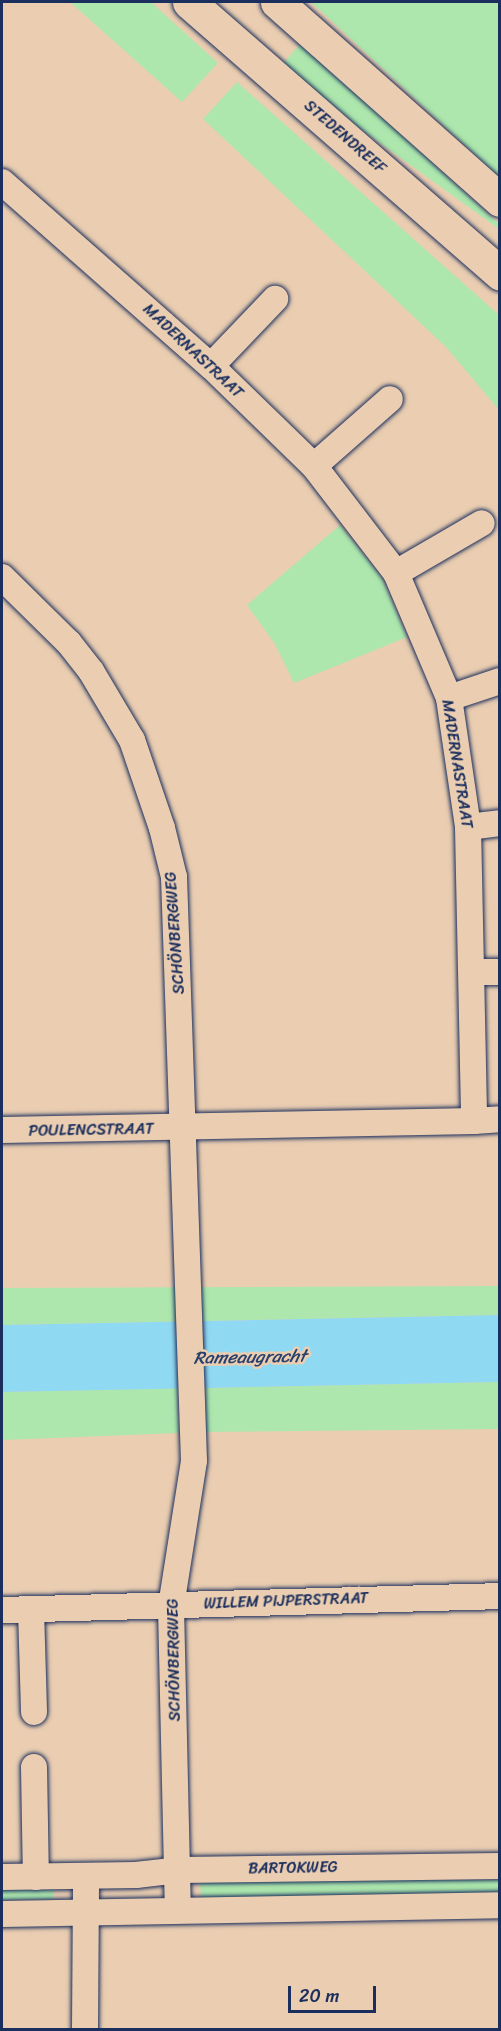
<!DOCTYPE html>
<meta charset="utf-8">
<style>
body{margin:0}
#map{position:relative;width:501px;height:2031px;overflow:hidden;background:#ebceb1;font-family:Sriracha,sans-serif}
div>[style]{position:absolute}
[style*='--x']{left:calc(var(--x)*1px);top:calc(var(--y)*1px);width:calc(var(--w)*1px);rotate:calc(var(--a)*1deg)}
.green>*{inset:0;background:#ade7ad}
.water>*{inset:0;background:#90d9f2}
.roads{filter:drop-shadow(0 0 2px #1b2f5e) drop-shadow(0 0 2px #1b2f5e)}
.street>*{height:26px;margin:-13px;padding:0 13px;transform-origin:13px;border-radius:13px;background:#ebceb1}
.secondary>*{height:33px;margin:-16.5px;padding:0 16.5px;transform-origin:16.5px;border-radius:16.5px;background:#ebceb1}
span{translate:-50% -50%;white-space:nowrap;text-align:center;line-height:1.15;-webkit-text-stroke:5px #ebceb1;paint-order:stroke}
.street-label{font-size:16px;color:#1b2f5e}
.water-label{font-size:18px;color:#27406d;font-style:italic}
.frame{position:absolute;inset:0;border:3px solid #1b2f5e;pointer-events:none}
.scale{position:absolute;left:288px;top:1986px;width:88px;height:27px;box-sizing:border-box;border:3px solid #1b2f5e;border-top:0;padding-left:8px;font-size:18px;line-height:21px;white-space:nowrap;color:#1b2f5e;-webkit-text-stroke:4px #ebceb1;paint-order:stroke}
</style>
<div id="map">
<div class="green">
<div style="clip-path:polygon(70px 2px,151px 2px,218px 63px,182px 102px)"></div>
<div style="clip-path:polygon(310px 2px,499px 2px,499px 177px,321px 11px)"></div>
<div style="clip-path:polygon(301px 43px,499px 224px,499px 229px,308px 91px,281px 66px)"></div>
<div style="clip-path:polygon(237px 82px,499px 315px,499px 410px,446px 347px,203px 119px)"></div>
<div style="clip-path:polygon(340px 525px,382px 578px,407px 637px,294px 683px,275px 644px,247px 605px)"></div>
<div style="clip-path:polygon(499px 1286px,499px 1315px,2px 1325px,2px 1288px)"></div>
<div style="clip-path:polygon(499px 1382px,499px 1429px,205px 1432px,204px 1388px)"></div>
<div style="clip-path:polygon(177px 1388px,179px 1433px,2px 1440px,2px 1392px)"></div>
<div style="clip-path:polygon(200px 1880px,499px 1880px,499px 1895px,201px 1898px)"></div>
<div style="clip-path:polygon(54px 1886px,53px 1899px,2px 1900px,2px 1887px)"></div>
</div>
<div class="water">
<div style="clip-path:polygon(499px 1315px,499px 1382px,2px 1392px,2px 1325px)"></div>
</div>
<div class="roads">
<div class="street">
<div style="--x:2;--y:182;--w:278;--a:41.4"></div>
<div style="--x:211;--y:366;--w:144;--a:44.2"></div>
<div style="--x:314;--y:466;--w:135;--a:52.5"></div>
<div style="--x:396;--y:573;--w:136;--a:67"></div>
<div style="--x:449;--y:698;--w:130;--a:81.6"></div>
<div style="--x:468;--y:827;--w:294;--a:88.8"></div>
<div style="--x:474;--y:1121;--w:472;--a:178.9"></div>
<div style="--x:211;--y:366;--w:93;--a:-46.3"></div>
<div style="--x:314;--y:466;--w:101;--a:-41.4"></div>
<div style="--x:396;--y:573;--w:99;--a:-30.2"></div>
<div style="--x:2;--y:577;--w:94;--a:44.6"></div>
<div style="--x:69;--y:643;--w:36;--a:52"></div>
<div style="--x:91;--y:671;--w:80;--a:59.3"></div>
<div style="--x:132;--y:740;--w:93;--a:71.2"></div>
<div style="--x:162;--y:828;--w:50;--a:76.2"></div>
<div style="--x:174;--y:877;--w:584;--a:88.04"></div>
<div style="--x:194;--y:1461;--w:148;--a:99"></div>
<div style="--x:171;--y:1607;--w:302;--a:88.7"></div>
<div style="--x:449;--y:698;--w:54;--a:-18.4"></div>
<div style="--x:468;--y:827;--w:32;--a:-7"></div>
<div style="--x:473;--y:972;--w:27;--a:0"></div>
<div style="--x:474;--y:1121;--w:26;--a:-4"></div>
<div style="--x:2;--y:1610;--w:498;--a:-1.6"></div>
<div style="--x:31;--y:1610;--w:102;--a:88.3"></div>
<div style="--x:34;--y:1767;--w:110;--a:89"></div>
<div style="--x:2;--y:1877;--w:134;--a:-0.9"></div>
<div style="--x:136;--y:1875;--w:43;--a:-6.6"></div>
<div style="--x:179;--y:1870;--w:321;--a:-0.7"></div>
<div style="--x:2;--y:1914;--w:498;--a:-1"></div>
<div style="--x:85;--y:2030;--w:154;--a:-89.6"></div>
</div>
<div class="secondary">
<div style="--x:189;--y:2;--w:413;--a:41.1"></div>
<div style="--x:277;--y:2;--w:298;--a:41.6"></div>
</div>
</div>
<div class="street-label">
<span style="left:345px;top:137px;rotate:41deg">STEDENDREEF</span>
<span style="left:193px;top:351px;rotate:43deg">MADERNASTRAAT</span>
<span style="left:457px;top:764px;rotate:81deg">MADERNASTRAAT</span>
<span style="left:175px;top:933px;rotate:-94deg">SCHÖNBERGWEG</span>
<span style="left:91px;top:1130px;rotate:-1deg">POULENCSTRAAT</span>
<span style="left:286px;top:1601px;rotate:-2deg">WILLEM PIJPERSTRAAT</span>
<span style="left:174px;top:1660px;rotate:-91deg">SCHÖNBERGWEG</span>
<span style="left:293px;top:1868px;rotate:-1deg">BARTOKWEG</span>
</div>
<div class="water-label">
<span style="left:250px;top:1357px;rotate:-1deg">Rameaugracht</span>
</div>
<div class="frame"></div>
<div class="scale">20 m</div>
</div>
